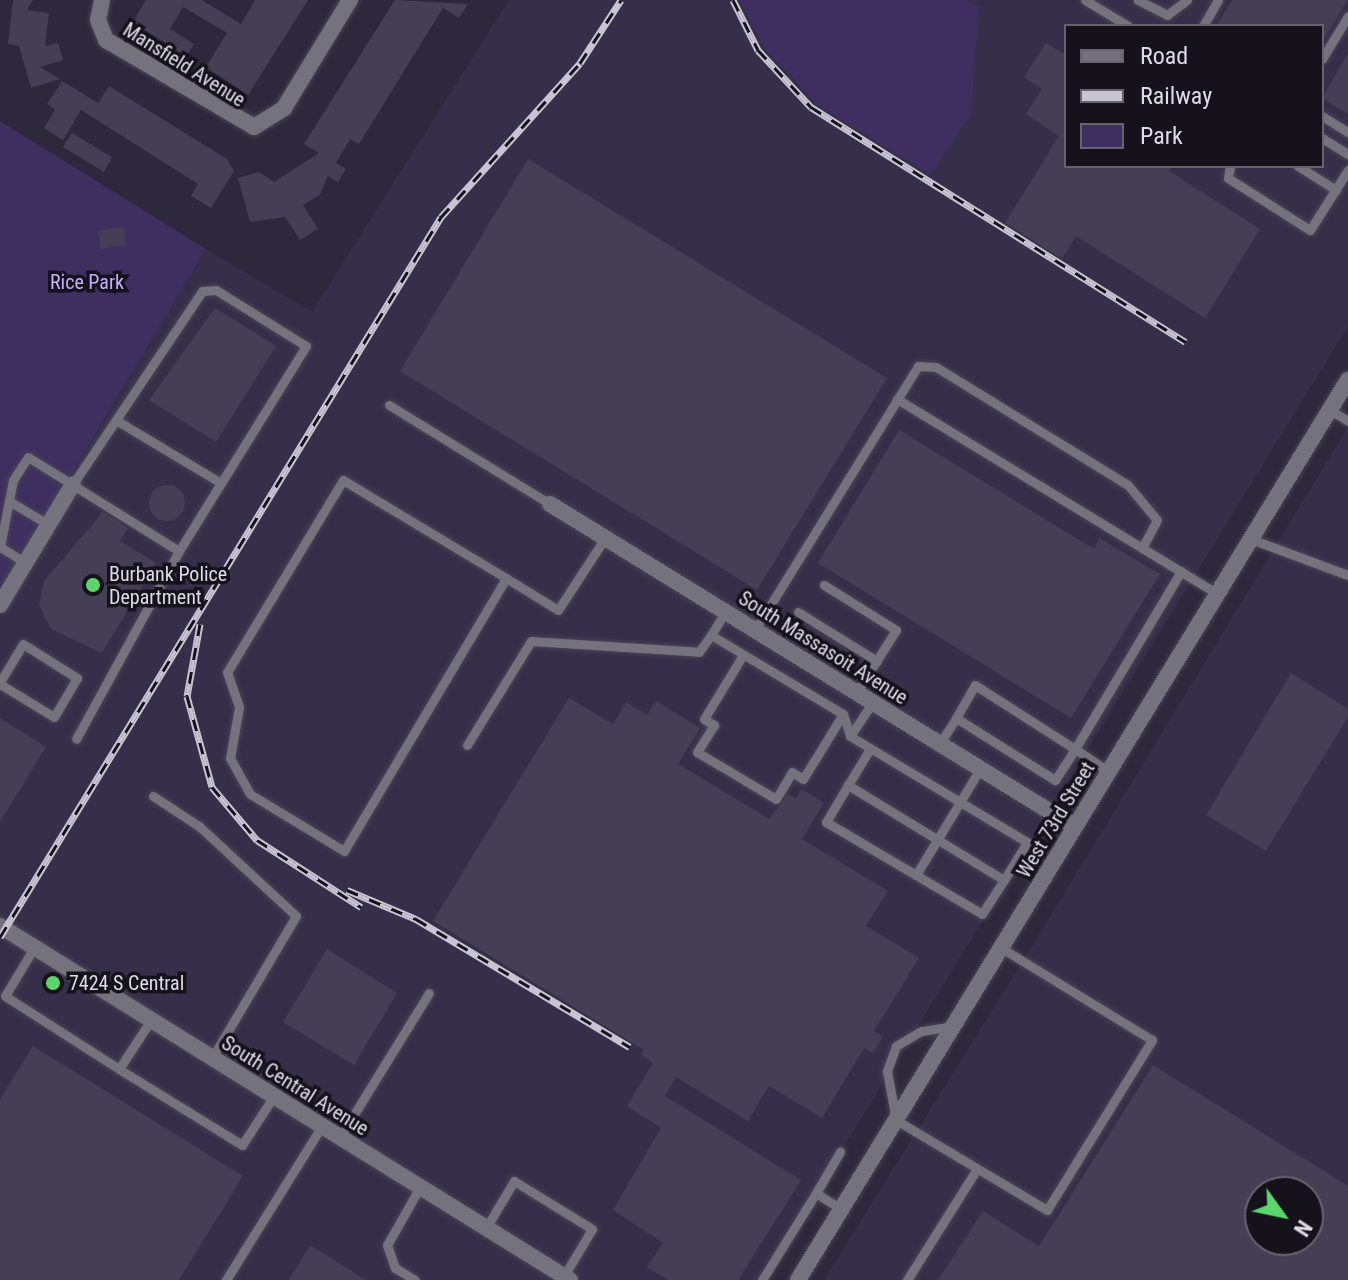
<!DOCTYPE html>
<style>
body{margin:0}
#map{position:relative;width:1348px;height:1280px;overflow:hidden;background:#2d283b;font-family:"Roboto Condensed",sans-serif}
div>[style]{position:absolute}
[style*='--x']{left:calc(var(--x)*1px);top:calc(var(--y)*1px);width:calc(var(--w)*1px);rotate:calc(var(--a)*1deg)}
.built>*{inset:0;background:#362f49}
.green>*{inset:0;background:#3e2f60}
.building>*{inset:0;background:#443f54}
.round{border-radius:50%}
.roads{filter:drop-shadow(0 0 2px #494557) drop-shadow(0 0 2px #494557)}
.service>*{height:9px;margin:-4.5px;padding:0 4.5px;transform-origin:4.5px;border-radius:4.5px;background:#74727c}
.minor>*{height:16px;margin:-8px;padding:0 8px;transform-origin:8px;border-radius:8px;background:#74727c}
.tertiary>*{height:16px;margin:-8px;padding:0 8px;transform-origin:8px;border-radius:8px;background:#74727c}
.rail>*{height:7px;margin-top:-3.5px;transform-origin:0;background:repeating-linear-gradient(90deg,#15121b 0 12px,#c8c5d3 0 24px);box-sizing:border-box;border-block:2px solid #c8c5d3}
.dots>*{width:22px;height:22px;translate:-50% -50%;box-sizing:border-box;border:4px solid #15121b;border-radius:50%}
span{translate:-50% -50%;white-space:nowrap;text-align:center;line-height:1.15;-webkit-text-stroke:7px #15121b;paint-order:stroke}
.street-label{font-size:20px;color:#dfdce9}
.park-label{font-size:20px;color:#c5affd}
.poi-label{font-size:20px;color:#dfdce9}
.left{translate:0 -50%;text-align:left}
.legend{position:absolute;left:1064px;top:24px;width:260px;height:144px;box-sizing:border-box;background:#15121b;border:2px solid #66636d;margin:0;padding:10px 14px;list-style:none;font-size:24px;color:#dfdce9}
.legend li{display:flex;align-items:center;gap:16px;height:40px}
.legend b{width:40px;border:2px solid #66636d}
.north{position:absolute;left:1244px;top:1176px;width:80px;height:80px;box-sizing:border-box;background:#15121b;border:2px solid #66636d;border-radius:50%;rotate:123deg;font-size:22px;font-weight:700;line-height:32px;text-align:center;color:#dfdce9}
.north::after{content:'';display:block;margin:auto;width:28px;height:36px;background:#5cd56d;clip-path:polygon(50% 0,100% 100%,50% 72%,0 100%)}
</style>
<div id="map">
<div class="built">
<div style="clip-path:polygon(evenodd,509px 0,1348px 0,1348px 326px,762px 1280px,0 1280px,0 593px,206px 249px,312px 312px,509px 0,1066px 26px,1322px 26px,1322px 166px,1066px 166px,1066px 26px)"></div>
<div style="clip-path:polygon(evenodd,1348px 427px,1348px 1280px,824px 1280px,1031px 948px,1348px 427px,1260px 1192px,1308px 1192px,1308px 1240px,1260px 1240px,1260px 1192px)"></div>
</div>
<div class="green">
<div style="clip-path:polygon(740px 0,965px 0,979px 7px,971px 113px,930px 175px,818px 105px,765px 49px)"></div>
<div style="clip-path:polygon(0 121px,206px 249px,0 593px)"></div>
</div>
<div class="building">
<div style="clip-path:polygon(13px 0,33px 0,27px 10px,49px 13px,45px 46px,58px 43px,63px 60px,40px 67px,60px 79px,31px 88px,19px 46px,8px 44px)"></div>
<div style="clip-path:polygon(146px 0,202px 0,241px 24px,255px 0,308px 0,248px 95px,206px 67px,227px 33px,183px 7px,170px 29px,194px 44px,186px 57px,133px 22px)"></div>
<div style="clip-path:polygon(395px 0,468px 4px,459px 18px,443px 8px,359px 144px,350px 139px,336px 163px,346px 169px,338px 182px,328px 176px,320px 195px,303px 205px,318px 229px,300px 240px,285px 217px,250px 222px,238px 178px,259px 172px,274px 182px,319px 153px,304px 144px)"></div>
<div style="clip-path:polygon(1232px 0,1348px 0,1322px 42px,1322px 26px,1216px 26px)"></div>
<div style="clip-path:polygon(1046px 43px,1066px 55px,1066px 166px,1172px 166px,1169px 171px,1260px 229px,1205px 318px,1076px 236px,1062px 259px,1005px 223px,1059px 136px,1026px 114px,1042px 89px,1024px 77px)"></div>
<div style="clip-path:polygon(1348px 53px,1348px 114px,1322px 98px)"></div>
<div style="clip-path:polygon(62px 81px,98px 103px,109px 86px,227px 159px,234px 171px,211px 208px,191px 196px,198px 184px,81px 110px,63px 140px,44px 128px,55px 110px,47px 104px)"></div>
<div style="clip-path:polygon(72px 133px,112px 157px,104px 172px,63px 147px)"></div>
<div style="clip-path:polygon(528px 159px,887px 378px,757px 590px,400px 371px)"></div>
<div style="clip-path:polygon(123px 227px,126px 245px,101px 249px,98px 231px)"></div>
<div style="clip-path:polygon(215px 308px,276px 346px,216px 442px,149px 400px)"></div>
<div style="clip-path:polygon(899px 430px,1094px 549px,1099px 538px,1160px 574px,1071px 718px,818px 563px)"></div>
<div class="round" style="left:149px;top:485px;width:36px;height:36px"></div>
<div style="clip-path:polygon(103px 512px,128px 528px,120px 541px,156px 563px,102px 653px,51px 629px,39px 605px,44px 581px)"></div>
<div style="clip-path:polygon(1291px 673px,1348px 709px,1348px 717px,1266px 851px,1206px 815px)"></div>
<div style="clip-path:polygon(569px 698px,613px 724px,626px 702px,647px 715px,656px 701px,700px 728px,678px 764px,769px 819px,788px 794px,796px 799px,802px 789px,824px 803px,802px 839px,888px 891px,866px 926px,919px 958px,874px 1031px,883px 1037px,873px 1053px,864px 1048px,822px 1118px,769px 1086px,748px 1121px,676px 1077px,665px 1096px,801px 1180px,738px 1280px,668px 1280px,647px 1267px,663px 1243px,613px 1210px,661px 1128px,627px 1106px,653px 1063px,641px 1055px,644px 1050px,433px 921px)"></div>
<div style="clip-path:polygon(0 718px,46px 747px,0 822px)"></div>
<div style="clip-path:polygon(327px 949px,397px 993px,354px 1065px,283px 1022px)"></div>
<div style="clip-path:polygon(33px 1046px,243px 1176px,179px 1280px,0 1280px,0 1099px)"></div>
<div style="clip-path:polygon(evenodd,1153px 1065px,1348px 1186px,1348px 1280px,938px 1280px,983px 1211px,1039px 1246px,1153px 1065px,1260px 1192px,1308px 1192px,1308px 1240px,1260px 1240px,1260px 1192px)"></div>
<div style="clip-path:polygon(310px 1245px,366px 1280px,289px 1280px)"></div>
</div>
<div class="roads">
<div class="service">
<div style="--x:1085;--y:0;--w:50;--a:31.2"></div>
<div style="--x:1138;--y:0;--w:33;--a:27"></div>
<div style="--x:1167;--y:15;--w:25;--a:-37"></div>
<div style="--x:1203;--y:26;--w:30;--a:-60"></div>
<div style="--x:1322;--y:59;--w:50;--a:-58.8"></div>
<div style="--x:1322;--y:116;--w:31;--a:32"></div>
<div style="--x:1322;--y:138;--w:31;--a:32"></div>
<div style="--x:1230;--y:166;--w:12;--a:99"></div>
<div style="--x:1228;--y:178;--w:97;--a:32.4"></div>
<div style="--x:1310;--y:230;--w:71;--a:-57.7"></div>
<div style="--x:1298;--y:166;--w:45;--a:32.3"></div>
<div style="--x:897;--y:399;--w:376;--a:31.3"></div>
<div style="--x:389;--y:405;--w:189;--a:31.6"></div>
<div style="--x:1330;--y:410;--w:21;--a:31"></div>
<div style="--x:73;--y:484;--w:232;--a:-56.2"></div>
<div style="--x:202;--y:291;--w:14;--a:-4"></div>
<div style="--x:216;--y:290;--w:106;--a:31.9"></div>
<div style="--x:306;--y:346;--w:161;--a:121.8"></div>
<div style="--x:221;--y:483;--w:119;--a:-149.1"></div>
<div style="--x:9;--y:501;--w:47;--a:31"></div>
<div style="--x:1251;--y:539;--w:103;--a:20.4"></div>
<div style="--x:179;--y:551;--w:80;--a:-58.3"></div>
<div style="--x:26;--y:563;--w:31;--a:-148"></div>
<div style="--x:0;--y:547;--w:68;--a:-79"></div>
<div style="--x:13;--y:480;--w:27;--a:-57"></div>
<div style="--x:28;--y:457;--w:178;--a:31.9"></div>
<div style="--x:179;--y:551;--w:214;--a:118.7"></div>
<div style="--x:506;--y:578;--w:190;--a:-149"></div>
<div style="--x:343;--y:480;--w:224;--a:121.1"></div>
<div style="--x:227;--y:672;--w:37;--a:71"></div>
<div style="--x:239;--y:707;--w:52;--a:100"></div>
<div style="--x:230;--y:758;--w:41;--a:60.9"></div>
<div style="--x:250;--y:794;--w:110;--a:31.2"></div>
<div style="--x:344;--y:851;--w:317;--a:-59.3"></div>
<div style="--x:506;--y:578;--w:61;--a:31.6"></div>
<div style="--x:558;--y:610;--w:86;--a:-56.9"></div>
<div style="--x:824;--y:585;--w:85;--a:32"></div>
<div style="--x:896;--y:630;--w:75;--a:122.4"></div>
<div style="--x:725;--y:612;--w:27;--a:121"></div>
<div style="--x:711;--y:635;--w:154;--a:30.9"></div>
<div style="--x:843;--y:714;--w:23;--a:72"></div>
<div style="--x:850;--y:736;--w:206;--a:30.9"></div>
<div style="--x:1027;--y:842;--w:44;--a:121.2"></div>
<div style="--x:1004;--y:880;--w:183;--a:-148.7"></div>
<div style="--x:848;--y:785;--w:42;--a:-58.6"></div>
<div style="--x:798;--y:612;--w:93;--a:31.8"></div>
<div style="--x:755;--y:630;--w:310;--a:-58.3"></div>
<div style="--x:918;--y:366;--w:18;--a:3"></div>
<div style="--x:936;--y:367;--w:225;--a:31.6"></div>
<div style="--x:1128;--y:485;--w:45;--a:50.4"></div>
<div style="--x:1157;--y:520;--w:32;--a:118"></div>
<div style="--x:743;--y:655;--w:75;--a:121.4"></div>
<div style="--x:704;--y:719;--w:12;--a:31"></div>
<div style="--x:714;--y:725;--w:32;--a:122"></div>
<div style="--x:697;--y:752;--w:26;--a:31"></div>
<div style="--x:719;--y:765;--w:66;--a:30.8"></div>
<div style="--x:776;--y:799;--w:31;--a:-59"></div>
<div style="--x:792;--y:772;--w:13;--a:32"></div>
<div style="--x:803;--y:779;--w:76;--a:-58.4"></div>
<div style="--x:0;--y:682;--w:44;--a:-58.8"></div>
<div style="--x:23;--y:644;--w:64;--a:32.2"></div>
<div style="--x:77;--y:678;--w:45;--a:120.5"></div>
<div style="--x:54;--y:717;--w:63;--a:-148.6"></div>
<div style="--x:850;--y:736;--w:40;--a:-56"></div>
<div style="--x:940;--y:743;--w:30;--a:-57"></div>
<div style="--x:467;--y:745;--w:122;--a:-58.4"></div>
<div style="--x:531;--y:641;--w:168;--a:3.7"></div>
<div style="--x:699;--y:652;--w:21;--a:-55"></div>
<div style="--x:1109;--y:772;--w:41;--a:-145.9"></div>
<div style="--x:1075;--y:749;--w:119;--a:-147.4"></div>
<div style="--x:975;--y:685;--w:38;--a:120"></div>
<div style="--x:956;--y:718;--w:117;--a:32.1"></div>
<div style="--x:1055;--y:780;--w:37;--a:-57"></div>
<div style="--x:1075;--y:749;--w:207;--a:-59.2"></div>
<div style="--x:848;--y:785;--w:43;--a:120.7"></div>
<div style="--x:826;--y:822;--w:181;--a:30.5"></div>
<div style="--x:982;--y:914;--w:40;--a:-57.1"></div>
<div style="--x:153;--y:796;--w:56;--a:33.4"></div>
<div style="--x:200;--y:827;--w:131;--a:42.8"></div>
<div style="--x:296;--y:916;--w:165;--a:120.6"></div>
<div style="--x:916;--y:875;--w:124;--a:-58.9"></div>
<div style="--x:35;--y:946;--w:58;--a:121"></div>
<div style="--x:5;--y:996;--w:135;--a:32.6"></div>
<div style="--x:119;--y:1069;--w:59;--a:-56.9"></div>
<div style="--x:954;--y:1026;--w:33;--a:171"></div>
<div style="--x:921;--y:1031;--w:29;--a:149"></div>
<div style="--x:896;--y:1046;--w:27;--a:110"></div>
<div style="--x:887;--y:1071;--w:50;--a:79.6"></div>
<div style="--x:896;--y:1120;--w:176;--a:30.8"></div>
<div style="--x:1047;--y:1210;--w:200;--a:-58.3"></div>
<div style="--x:1152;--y:1040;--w:177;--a:-148.6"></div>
<div style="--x:119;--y:1069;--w:145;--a:31.7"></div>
<div style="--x:242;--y:1145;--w:59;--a:-56.9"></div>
<div style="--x:340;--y:1137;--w:169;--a:-58.3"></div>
<div style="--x:816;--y:1193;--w:48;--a:-59.7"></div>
<div style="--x:486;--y:1228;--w:55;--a:-59.2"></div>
<div style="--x:514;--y:1181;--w:92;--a:31.6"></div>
<div style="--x:592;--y:1229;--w:55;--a:120.8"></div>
<div style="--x:226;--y:1280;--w:181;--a:-58.1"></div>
<div style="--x:415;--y:1280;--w:23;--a:-149"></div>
<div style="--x:395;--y:1268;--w:24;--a:-109"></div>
<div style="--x:387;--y:1245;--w:67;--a:-60.4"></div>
<div style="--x:762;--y:1280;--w:102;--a:-58.2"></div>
<div style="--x:816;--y:1193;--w:30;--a:33"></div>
<div style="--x:907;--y:1280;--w:131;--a:-57.8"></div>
</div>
<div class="minor">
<div style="--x:102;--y:0;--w:20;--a:101"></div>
<div style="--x:98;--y:20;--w:22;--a:68"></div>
<div style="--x:106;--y:40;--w:172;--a:30.4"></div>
<div style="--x:254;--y:127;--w:36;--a:-32"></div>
<div style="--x:284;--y:108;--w:127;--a:-58.6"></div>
<div style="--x:550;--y:504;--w:616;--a:31.6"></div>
<div style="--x:0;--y:605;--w:141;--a:-58.9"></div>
</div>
<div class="tertiary">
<div style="--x:0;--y:926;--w:671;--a:31.84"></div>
<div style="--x:798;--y:1280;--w:1055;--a:-58.57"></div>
</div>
</div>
<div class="rail">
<div style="--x:733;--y:0;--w:56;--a:63.4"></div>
<div style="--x:758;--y:50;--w:78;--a:47.1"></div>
<div style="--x:811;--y:107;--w:442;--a:32.1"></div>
<div style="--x:200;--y:624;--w:73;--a:100.2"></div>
<div style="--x:187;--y:696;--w:94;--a:74.6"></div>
<div style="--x:212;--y:787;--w:70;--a:49.7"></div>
<div style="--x:257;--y:840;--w:124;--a:32.8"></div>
<div style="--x:347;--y:890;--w:75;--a:22.8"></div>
<div style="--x:416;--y:919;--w:249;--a:30.9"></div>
<div style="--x:0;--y:937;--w:844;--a:-58.51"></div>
<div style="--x:441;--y:217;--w:207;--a:-47.9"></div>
<div style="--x:580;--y:63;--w:75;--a:-56.9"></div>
</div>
<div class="dots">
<div style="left:93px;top:585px;background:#5cd56d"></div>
<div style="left:53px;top:983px;background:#5cd56d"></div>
</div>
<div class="street-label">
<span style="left:184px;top:65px;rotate:32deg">Mansfield Avenue</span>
<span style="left:823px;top:648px;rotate:32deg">South Massasoit Avenue</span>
<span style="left:1056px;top:820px;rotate:-59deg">West 73rd Street</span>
<span style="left:295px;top:1086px;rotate:32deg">South Central Avenue</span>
</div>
<div class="park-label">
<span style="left:87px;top:282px">Rice Park</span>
</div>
<div class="poi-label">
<span class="left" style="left:109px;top:586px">Burbank Police<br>Department</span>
<span class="left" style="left:69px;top:983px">7424 S Central</span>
</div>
<ul class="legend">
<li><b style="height:10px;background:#74727c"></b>Road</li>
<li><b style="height:10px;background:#c8c5d3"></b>Railway</li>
<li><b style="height:22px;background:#3e2f60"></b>Park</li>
</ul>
<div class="north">N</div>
</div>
